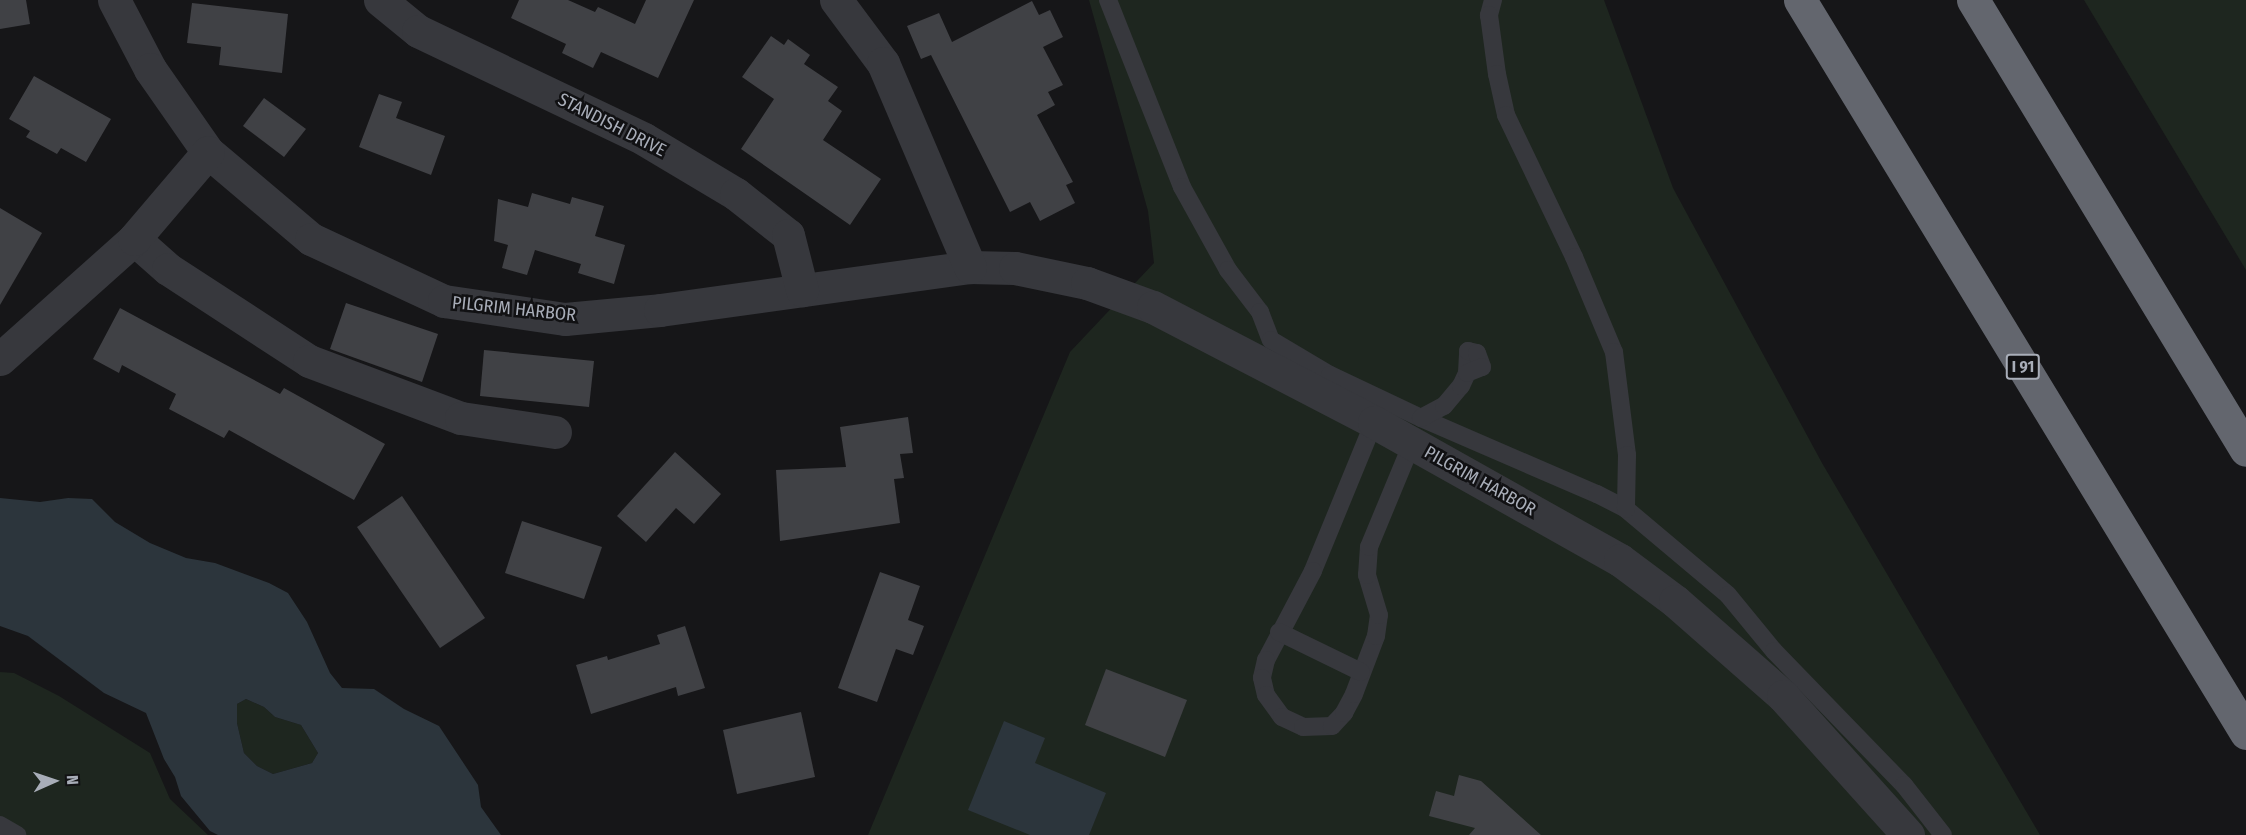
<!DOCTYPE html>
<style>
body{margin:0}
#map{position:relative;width:2246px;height:835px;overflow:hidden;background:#161618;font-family:"Fira Sans Condensed",sans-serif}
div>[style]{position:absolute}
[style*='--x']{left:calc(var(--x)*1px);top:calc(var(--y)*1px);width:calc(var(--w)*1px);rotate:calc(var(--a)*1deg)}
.green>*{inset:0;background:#1e261f}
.water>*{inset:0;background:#2c353c}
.building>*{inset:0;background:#404145}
.service>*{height:18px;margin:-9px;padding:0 9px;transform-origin:9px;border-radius:9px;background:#37383d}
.minor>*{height:33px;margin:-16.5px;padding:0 16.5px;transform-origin:16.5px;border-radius:16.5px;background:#37383d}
.motorway>*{height:33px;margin:-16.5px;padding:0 16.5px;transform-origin:16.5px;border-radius:16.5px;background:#63666e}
span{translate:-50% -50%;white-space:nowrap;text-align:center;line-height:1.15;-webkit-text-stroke:5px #111113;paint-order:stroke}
.shield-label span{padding:2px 4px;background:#111113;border:2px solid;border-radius:4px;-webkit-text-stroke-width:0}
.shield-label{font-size:16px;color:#a8adb8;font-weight:700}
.street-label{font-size:18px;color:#a8adb8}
.north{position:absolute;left:24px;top:751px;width:60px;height:60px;-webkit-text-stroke:4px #111113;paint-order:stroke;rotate:87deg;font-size:16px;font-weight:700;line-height:24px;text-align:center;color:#a8adb8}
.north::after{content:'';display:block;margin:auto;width:21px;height:27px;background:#a8adb8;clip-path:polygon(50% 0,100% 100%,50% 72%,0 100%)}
</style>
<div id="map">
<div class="green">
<div style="clip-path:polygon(1089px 0,1604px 0,1673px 188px,1822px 463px,2040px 835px,868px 835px,1070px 352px,1154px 263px,1148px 211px)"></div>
<div style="clip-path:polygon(2084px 0,2246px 0,2246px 270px)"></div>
<div style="clip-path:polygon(0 672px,14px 673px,59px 696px,150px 753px,170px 799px,208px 835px,0 835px)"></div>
<div style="clip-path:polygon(246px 699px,264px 707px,275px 717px,301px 725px,318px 753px,312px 763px,273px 774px,257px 766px,244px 753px,237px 723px,237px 704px)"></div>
</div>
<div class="water">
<div style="clip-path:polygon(evenodd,0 498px,40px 502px,68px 498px,92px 499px,115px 522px,150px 543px,186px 558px,215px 563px,269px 583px,288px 593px,307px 622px,330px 673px,342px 688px,374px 689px,404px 709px,439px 726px,478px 785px,481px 807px,501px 835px,218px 835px,210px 831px,181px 796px,175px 777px,164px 759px,146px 713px,104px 693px,28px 636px,0 626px,0 498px,246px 699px,264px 707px,275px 717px,301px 725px,318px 753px,312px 763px,273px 774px,257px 766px,244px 753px,237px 723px,237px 704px,246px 699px)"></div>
<div style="clip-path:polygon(1004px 721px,1045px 738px,1035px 763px,1106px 793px,1089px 835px,1030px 835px,968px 810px)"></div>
</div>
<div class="building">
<div style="clip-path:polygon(0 0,26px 0,30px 24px,0 29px)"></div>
<div style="clip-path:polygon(519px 0,568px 0,595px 12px,598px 7px,635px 24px,646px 0,694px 0,658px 78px,601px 52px,593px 68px,562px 53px,566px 44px,511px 18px)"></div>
<div style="clip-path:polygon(1032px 1px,1039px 15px,1050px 10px,1063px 37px,1043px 47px,1063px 85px,1048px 92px,1055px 105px,1037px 115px,1073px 182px,1066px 185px,1075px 203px,1040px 221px,1030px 202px,1010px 212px,931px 55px,921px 59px,907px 26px,939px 13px,952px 42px)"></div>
<div style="clip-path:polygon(192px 3px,288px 14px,282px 73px,219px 65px,221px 47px,187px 43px)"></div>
<div style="clip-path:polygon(771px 36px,784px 45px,788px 39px,810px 55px,804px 64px,838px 87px,828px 101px,842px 111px,823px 140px,881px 179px,850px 225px,741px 149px,774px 99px,742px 77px)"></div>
<div style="clip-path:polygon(34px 76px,111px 119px,86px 162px,61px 148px,57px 154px,26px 137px,30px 131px,9px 119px)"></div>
<div style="clip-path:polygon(379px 94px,402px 102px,396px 118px,445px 136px,431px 175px,359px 147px)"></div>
<div style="clip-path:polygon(264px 98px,306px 129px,284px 157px,243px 126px)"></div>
<div style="clip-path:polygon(532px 193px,570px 204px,572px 197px,604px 206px,595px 236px,625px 245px,614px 284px,578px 273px,581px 264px,535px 250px,527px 275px,502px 268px,508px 245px,494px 241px,498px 199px,528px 207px)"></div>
<div style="clip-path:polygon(0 208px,42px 233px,0 305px)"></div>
<div style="clip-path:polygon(346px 303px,438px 334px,422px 382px,330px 349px)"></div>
<div style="clip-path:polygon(120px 308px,280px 394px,284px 388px,385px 444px,354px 500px,229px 430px,224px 438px,169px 409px,176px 394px,122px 365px,119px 373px,93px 359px)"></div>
<div style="clip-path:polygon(484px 350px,594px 361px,589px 407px,480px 396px)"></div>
<div style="clip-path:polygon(908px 417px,913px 453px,900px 454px,904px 478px,894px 479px,900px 523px,780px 541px,776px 470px,846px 467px,840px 427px)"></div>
<div style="clip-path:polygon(675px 452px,721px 494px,694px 524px,676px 508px,646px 542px,617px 516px)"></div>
<div style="clip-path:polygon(402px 496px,485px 618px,440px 648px,357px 527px)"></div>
<div style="clip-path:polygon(522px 521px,602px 547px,584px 599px,505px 573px)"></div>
<div style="clip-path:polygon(880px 572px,920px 586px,908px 620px,924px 626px,913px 655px,896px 649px,877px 702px,838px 688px)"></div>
<div style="clip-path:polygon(685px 626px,705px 688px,678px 696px,676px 687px,591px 714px,576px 665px,607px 656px,608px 660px,660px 644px,657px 635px)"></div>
<div style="clip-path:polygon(1106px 669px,1187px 700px,1165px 757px,1085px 725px)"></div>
<div style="clip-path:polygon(801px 712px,815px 777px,737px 794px,723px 730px)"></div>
<div style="clip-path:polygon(1459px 775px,1481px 781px,1541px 835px,1469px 835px,1475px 828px,1429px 816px,1436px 791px,1454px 796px)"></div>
</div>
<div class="service">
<div style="--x:1108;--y:0;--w:201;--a:68.4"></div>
<div style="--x:1182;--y:187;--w:95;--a:61"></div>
<div style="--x:1228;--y:270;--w:53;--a:52.7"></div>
<div style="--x:1260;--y:312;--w:30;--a:69"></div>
<div style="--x:1271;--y:340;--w:69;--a:30.7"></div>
<div style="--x:1330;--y:375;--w:101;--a:25.3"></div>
<div style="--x:1421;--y:418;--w:192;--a:23.4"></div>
<div style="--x:1597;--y:494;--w:33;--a:27"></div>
<div style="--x:1626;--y:509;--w:133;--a:40.1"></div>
<div style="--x:1728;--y:595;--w:72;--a:50.6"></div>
<div style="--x:1774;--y:651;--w:187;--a:45.9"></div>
<div style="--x:1904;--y:785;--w:63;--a:52"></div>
<div style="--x:1493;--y:0;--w:16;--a:105"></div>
<div style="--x:1489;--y:15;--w:60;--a:82.3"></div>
<div style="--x:1497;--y:74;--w:42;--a:77.6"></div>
<div style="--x:1506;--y:115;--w:157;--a:64.4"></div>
<div style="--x:1574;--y:257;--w:103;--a:67.2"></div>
<div style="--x:1614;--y:352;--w:104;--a:82.8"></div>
<div style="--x:1627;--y:455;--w:54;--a:91.1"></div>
<div style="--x:1421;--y:418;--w:26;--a:-28"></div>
<div style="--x:1444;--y:406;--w:26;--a:-50"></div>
<div style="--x:1461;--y:386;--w:14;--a:-65"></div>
<div style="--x:1467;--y:373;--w:22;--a:-87"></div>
<div style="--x:1468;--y:351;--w:9;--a:13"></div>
<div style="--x:1477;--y:353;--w:15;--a:70"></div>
<div style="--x:1482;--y:367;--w:16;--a:158"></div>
<div style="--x:1374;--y:422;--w:161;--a:112.3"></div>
<div style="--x:1313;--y:571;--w:101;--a:117.8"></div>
<div style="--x:1266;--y:660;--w:18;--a:103"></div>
<div style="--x:1262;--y:678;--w:17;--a:77"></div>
<div style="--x:1266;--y:695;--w:27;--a:54"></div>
<div style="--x:1282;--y:717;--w:23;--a:25"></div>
<div style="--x:1303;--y:727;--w:29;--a:-2"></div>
<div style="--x:1332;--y:726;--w:18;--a:-47"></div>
<div style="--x:1344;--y:713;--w:21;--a:-62"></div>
<div style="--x:1354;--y:694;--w:62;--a:-69.2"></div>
<div style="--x:1376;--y:636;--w:21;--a:-82"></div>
<div style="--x:1379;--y:615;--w:42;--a:-106.7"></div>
<div style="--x:1367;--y:575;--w:28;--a:-86"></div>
<div style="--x:1369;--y:547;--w:113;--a:-67.5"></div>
<div style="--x:1279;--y:632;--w:91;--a:26"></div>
<div style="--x:0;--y:825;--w:20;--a:30"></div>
</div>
<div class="minor">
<div style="--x:114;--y:0;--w:78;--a:62.4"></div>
<div style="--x:150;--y:69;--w:101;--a:55.1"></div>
<div style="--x:208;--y:152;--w:135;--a:40.2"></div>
<div style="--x:311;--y:239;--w:147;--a:25"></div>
<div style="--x:444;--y:301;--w:122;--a:8.5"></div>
<div style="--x:565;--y:319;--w:95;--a:-5.4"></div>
<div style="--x:660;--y:310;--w:313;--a:-7.9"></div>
<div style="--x:970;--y:267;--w:45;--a:1.3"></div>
<div style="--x:1015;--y:268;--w:74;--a:11.8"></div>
<div style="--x:1087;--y:283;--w:70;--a:20"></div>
<div style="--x:1153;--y:307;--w:249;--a:27.5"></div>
<div style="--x:1374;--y:422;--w:282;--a:29.3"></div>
<div style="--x:1620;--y:560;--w:69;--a:36.7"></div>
<div style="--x:1675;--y:601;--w:144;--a:41.3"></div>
<div style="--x:1783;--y:696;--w:187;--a:48"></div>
<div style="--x:380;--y:0;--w:49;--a:39.2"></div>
<div style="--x:418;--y:31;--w:250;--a:25.5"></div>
<div style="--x:644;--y:139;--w:107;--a:30.9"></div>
<div style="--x:736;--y:194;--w:66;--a:38.3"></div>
<div style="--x:788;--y:235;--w:57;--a:75.7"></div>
<div style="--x:836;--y:0;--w:79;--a:53.3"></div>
<div style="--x:883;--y:63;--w:222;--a:66.9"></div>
<div style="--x:134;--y:239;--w:45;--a:41.4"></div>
<div style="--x:168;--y:269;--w:168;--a:33.1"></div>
<div style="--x:309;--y:361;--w:162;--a:20.6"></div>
<div style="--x:461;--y:418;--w:95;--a:8.5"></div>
<div style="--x:0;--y:359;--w:180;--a:-41.8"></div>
<div style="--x:134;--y:239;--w:114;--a:-49.6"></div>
</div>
<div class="motorway">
<div style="--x:1800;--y:0;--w:858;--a:58.68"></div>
<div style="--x:1973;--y:0;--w:526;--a:58.76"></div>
</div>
<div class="shield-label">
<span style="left:2023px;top:367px">I 91</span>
</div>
<div class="street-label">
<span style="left:612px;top:125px;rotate:27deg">STANDISH DRIVE</span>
<span style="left:514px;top:309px;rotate:6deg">PILGRIM HARBOR</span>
<span style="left:1480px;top:481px;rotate:29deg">PILGRIM HARBOR</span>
</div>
<div class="north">N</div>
</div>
